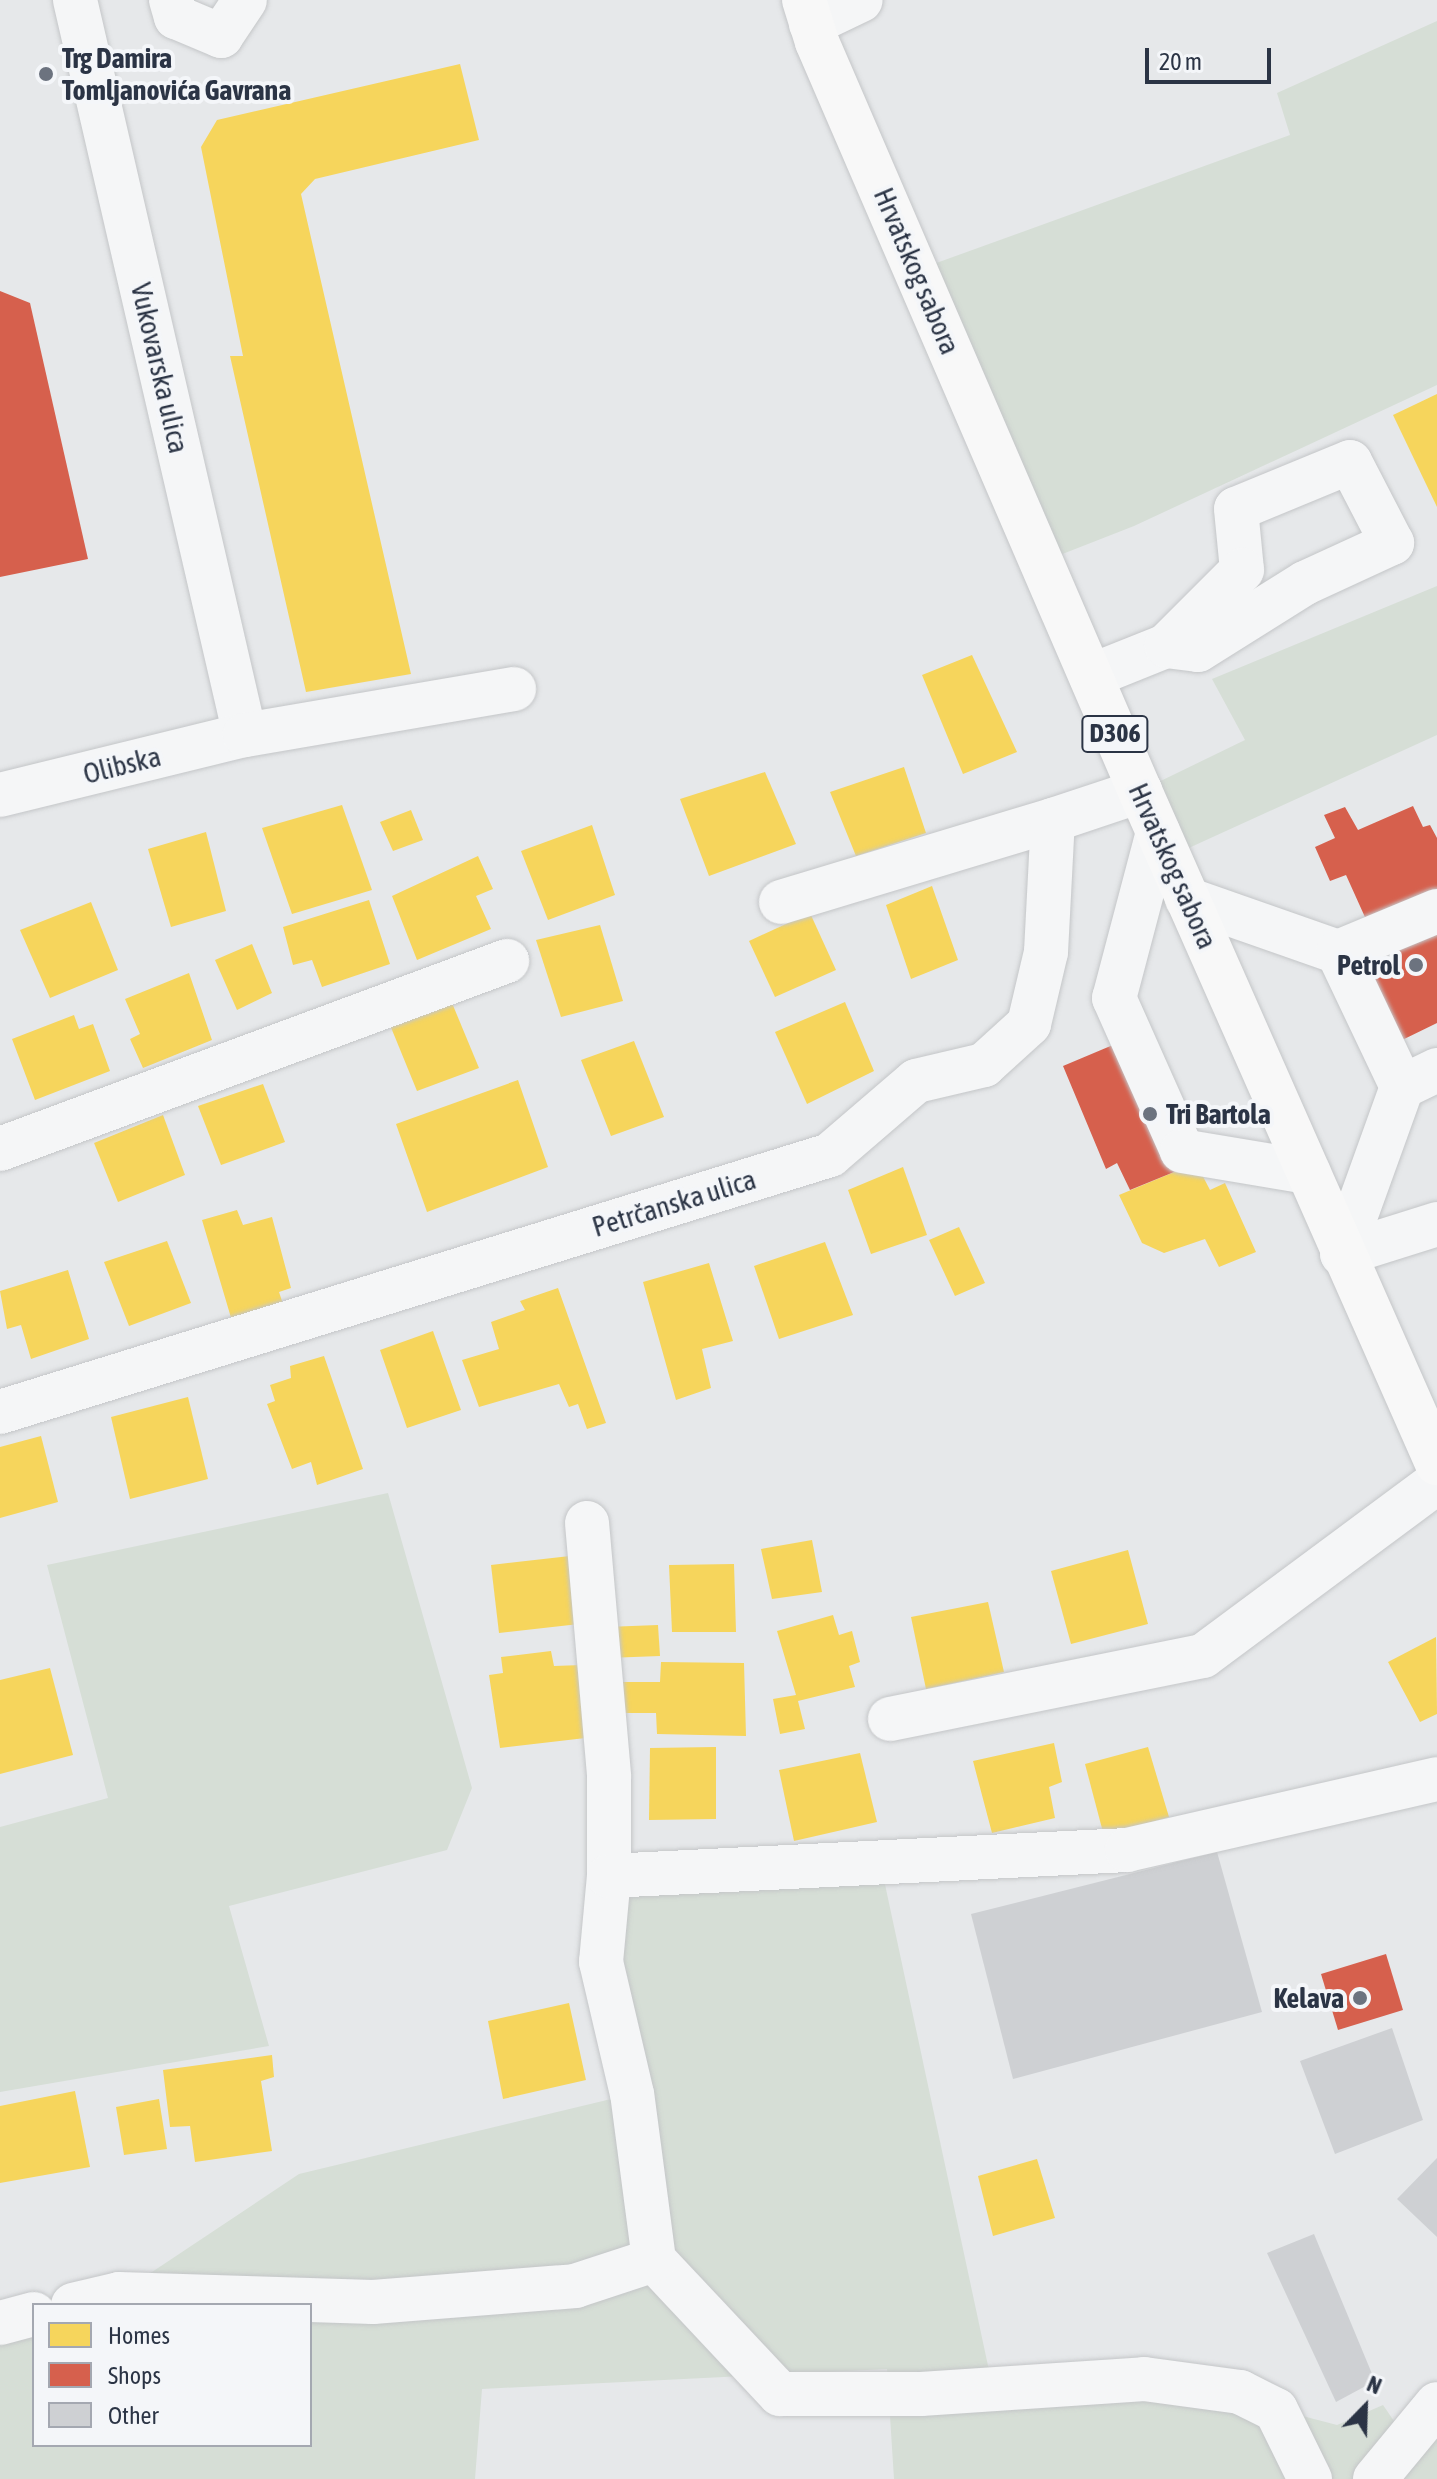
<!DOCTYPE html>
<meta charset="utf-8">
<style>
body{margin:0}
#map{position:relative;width:1437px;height:2479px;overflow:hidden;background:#e6e8ea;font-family:"Asap Condensed",sans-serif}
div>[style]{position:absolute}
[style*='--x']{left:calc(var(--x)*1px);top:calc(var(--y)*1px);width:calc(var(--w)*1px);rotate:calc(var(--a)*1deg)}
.green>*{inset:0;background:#d6ded6}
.homes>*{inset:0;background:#f6d55c}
.shops>*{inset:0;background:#d6604d}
.building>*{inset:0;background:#ced0d3}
.roads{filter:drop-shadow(0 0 2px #c4c6c8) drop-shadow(0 0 2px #c4c6c8)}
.minor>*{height:44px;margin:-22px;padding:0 22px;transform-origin:22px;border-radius:22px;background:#f5f6f7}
.major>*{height:44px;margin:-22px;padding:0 22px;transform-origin:22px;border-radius:22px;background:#f8f8f8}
.dots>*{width:22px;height:22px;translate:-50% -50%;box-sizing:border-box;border:4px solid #f4f6f9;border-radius:50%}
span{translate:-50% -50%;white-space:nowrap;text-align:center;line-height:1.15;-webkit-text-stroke:8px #f4f6f9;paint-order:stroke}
.shield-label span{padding:2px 6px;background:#f4f6f9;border:2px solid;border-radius:6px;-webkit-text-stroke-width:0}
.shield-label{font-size:26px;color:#2b3445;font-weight:700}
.poi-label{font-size:28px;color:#2b3445;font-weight:700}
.left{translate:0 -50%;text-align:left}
.right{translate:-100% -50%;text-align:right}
.street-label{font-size:28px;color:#2b3445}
.legend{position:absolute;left:32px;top:2303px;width:280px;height:144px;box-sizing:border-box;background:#f4f6f9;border:2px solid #a4a8b1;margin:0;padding:10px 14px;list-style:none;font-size:24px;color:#2b3445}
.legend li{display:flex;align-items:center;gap:16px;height:40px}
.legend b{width:40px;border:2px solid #a4a8b1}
.north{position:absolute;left:1325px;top:2367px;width:80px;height:80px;-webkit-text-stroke:6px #f4f6f9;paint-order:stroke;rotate:23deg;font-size:22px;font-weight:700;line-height:32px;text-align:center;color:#2b3445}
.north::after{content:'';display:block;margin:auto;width:28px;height:36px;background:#2b3445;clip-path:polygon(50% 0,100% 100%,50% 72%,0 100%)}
.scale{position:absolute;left:1145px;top:48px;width:126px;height:36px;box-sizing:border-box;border:4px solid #2b3445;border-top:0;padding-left:10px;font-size:24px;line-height:28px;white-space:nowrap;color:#2b3445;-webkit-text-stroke:6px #f4f6f9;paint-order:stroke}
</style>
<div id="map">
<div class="green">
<div style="clip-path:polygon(1437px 21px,1437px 385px,1134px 526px,1042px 562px,917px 270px,1290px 135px,1277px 93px)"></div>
<div style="clip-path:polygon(1437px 586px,1437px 735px,1169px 857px,1140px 791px,1245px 740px,1212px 679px)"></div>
<div style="clip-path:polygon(388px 1493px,472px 1788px,447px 1850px,229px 1906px,269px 2046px,0 2092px,0 1827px,108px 1798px,47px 1565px)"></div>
<div style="clip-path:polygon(880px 1861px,993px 2389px,1176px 2383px,1337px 2425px,1383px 2405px,1407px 2440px,1437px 2404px,1437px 2479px,894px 2479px,887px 2369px,482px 2389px,475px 2479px,0 2479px,0 2324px,34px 2315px,34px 2445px,310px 2445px,310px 2305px,119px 2294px,299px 2174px,632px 2094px,609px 1876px)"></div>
</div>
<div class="homes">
<div style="clip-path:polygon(460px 64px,479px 140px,315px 179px,301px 194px,411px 674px,306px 692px,230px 356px,243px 356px,201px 147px,217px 120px)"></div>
<div style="clip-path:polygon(1437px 394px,1437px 507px,1393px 415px)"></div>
<div style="clip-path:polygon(972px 655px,1017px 752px,963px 774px,922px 675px)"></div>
<div style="clip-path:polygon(904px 767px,926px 833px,856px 856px,830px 792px)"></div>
<div style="clip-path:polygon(765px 772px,796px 844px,709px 876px,680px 799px)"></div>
<div style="clip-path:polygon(342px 805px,372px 890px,292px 914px,262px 828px)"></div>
<div style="clip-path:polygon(411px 810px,423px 840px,393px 851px,380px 822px)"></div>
<div style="clip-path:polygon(592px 825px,615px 895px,548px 920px,521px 851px)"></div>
<div style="clip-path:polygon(206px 832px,226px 911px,171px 927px,148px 849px)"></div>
<div style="clip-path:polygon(478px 856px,493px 889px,476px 896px,491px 929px,417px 960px,392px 896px)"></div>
<div style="clip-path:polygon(932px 886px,958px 960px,911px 979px,886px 905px)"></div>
<div style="clip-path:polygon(369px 900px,390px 964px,322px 987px,312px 960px,293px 965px,283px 927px)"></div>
<div style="clip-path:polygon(91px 902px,118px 970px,50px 998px,20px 930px)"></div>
<div style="clip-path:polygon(810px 913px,836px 970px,775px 997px,749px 941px)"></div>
<div style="clip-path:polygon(600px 925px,623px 1001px,561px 1017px,536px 940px)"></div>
<div style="clip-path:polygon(252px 944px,272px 993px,237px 1010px,215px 960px)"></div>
<div style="clip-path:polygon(189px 973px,212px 1040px,143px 1068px,130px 1039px,140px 1034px,125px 999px)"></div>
<div style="clip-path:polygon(845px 1002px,874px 1071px,807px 1104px,775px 1032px)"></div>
<div style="clip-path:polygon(452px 1003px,479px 1068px,417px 1091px,390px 1025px)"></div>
<div style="clip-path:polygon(74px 1015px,79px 1029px,93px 1024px,110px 1071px,35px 1100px,12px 1039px)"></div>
<div style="clip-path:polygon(634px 1041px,664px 1117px,611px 1136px,581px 1060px)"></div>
<div style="clip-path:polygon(518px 1080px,548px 1167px,427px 1212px,396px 1124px)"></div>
<div style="clip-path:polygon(263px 1084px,285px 1142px,221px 1165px,198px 1106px)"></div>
<div style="clip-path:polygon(163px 1115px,185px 1175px,118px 1202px,94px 1143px)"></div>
<div style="clip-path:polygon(1196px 1163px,1210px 1190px,1225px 1183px,1256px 1252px,1219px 1267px,1205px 1239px,1164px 1253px,1142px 1243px,1119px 1195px)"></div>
<div style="clip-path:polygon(903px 1167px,927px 1235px,871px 1254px,848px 1190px)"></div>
<div style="clip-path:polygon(237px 1210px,243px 1225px,272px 1217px,291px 1288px,279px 1292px,283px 1304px,232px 1321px,202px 1220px)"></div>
<div style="clip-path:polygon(959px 1227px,985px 1283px,955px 1296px,929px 1240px)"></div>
<div style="clip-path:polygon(167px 1241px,191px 1303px,129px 1326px,104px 1262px)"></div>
<div style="clip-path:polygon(825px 1242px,853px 1315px,779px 1339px,754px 1266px)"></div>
<div style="clip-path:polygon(709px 1263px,733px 1341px,702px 1349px,711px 1388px,676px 1400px,643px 1282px)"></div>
<div style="clip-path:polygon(68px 1270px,89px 1339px,31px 1359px,21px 1325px,7px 1329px,0 1291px)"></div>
<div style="clip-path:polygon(558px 1288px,606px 1423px,587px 1429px,578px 1404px,569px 1407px,559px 1384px,479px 1407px,462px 1360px,499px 1349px,491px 1322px,525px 1310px,520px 1301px)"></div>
<div style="clip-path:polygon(433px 1331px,461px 1410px,407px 1428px,380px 1350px)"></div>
<div style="clip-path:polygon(324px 1356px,363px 1469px,317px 1485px,311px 1462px,292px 1469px,267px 1404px,275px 1401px,270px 1385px,291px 1378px,290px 1366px)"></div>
<div style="clip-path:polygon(188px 1397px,208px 1479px,130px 1499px,111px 1417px)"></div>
<div style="clip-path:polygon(41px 1436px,58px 1502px,0 1518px,0 1447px)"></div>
<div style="clip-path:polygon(812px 1540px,822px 1592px,772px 1599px,761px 1549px)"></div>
<div style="clip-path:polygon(1128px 1550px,1148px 1624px,1071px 1644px,1051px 1571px)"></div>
<div style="clip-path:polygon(570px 1556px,579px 1624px,499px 1633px,491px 1565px)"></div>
<div style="clip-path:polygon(734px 1564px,736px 1632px,672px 1632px,669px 1565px)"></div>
<div style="clip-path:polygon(988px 1602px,1004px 1672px,926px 1689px,911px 1617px)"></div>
<div style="clip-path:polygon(833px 1615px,839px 1635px,852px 1631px,860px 1662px,849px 1666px,855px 1687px,798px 1701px,805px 1729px,780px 1734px,773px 1699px,796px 1695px,777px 1631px)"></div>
<div style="clip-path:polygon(658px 1625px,660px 1656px,607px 1658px,606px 1627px)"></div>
<div style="clip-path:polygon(1436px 1637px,1437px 1714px,1420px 1722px,1388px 1662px)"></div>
<div style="clip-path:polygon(551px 1651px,554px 1666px,582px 1665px,594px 1737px,500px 1748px,489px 1675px,503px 1673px,501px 1657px)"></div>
<div style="clip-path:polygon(661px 1662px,744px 1663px,746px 1736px,657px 1734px,656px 1713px,618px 1713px,616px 1682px,660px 1682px)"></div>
<div style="clip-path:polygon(50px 1668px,73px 1755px,0 1774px,0 1680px)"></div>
<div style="clip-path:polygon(1054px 1743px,1062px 1782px,1049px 1787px,1055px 1818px,992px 1833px,973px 1761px)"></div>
<div style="clip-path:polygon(716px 1747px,716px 1819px,649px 1820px,650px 1748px)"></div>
<div style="clip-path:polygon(1148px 1747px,1169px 1817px,1104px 1836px,1085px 1764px)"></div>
<div style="clip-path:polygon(860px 1753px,877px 1822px,794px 1841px,779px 1770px)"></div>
<div style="clip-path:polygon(569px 2003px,586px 2080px,503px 2099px,488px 2021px)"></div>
<div style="clip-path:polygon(272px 2055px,274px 2077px,261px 2081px,272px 2151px,195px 2162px,190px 2126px,170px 2127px,163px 2070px)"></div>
<div style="clip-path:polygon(75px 2091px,90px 2167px,0 2183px,0 2106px)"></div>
<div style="clip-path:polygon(159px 2099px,167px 2149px,124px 2155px,116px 2107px)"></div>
<div style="clip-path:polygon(1037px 2159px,1055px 2218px,993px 2236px,978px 2176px)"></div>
</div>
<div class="shops">
<div style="clip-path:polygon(0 291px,30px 303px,88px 559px,0 577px)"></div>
<div style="clip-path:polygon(1413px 806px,1423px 827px,1430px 825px,1437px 838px,1437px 1023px,1396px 1043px,1368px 983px,1396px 970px,1387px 943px,1378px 946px,1346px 875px,1330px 881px,1315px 847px,1335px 838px,1324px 815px,1345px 807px,1358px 830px)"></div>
<div style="clip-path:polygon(1139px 1034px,1196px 1163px,1130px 1190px,1117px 1163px,1106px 1169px,1063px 1066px)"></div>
<div style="clip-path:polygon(1386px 1954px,1403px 2010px,1338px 2030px,1321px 1974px)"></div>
</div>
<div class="building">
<div style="clip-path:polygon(1217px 1852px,1262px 2012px,1013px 2079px,971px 1914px)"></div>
<div style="clip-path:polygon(1392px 2028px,1423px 2120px,1335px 2154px,1300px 2061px)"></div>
<div style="clip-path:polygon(1437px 2158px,1437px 2237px,1397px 2199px)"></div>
<div style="clip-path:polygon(1314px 2234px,1375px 2381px,1336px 2402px,1267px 2253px)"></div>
</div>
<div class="roads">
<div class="minor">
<div style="--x:75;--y:0;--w:754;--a:76.98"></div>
<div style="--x:171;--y:0;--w:18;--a:74"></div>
<div style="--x:176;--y:17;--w:49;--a:22.9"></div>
<div style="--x:221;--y:36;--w:43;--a:-56.3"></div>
<div style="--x:811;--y:24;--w:55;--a:-25.6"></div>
<div style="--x:1091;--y:676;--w:81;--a:-21.8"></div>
<div style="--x:1166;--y:646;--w:32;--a:7"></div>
<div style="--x:1198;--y:650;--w:126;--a:-32.1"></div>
<div style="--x:1305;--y:583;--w:96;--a:-24.7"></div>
<div style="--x:1392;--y:543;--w:91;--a:-117.4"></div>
<div style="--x:1350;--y:462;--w:123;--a:157.6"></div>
<div style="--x:1236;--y:509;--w:61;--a:84.4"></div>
<div style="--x:1242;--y:570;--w:107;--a:135"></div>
<div style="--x:0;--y:795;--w:252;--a:-13.8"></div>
<div style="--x:245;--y:735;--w:273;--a:-9.7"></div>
<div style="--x:1158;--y:832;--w:172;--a:104.8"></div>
<div style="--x:1114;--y:998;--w:167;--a:66"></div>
<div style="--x:1182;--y:1151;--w:128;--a:9.5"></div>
<div style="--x:1187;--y:899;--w:160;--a:19.3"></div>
<div style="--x:1338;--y:952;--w:149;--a:64.6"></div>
<div style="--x:1402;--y:1087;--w:177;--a:109.8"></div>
<div style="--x:781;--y:902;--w:284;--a:-16.8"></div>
<div style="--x:1338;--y:952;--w:107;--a:-22.5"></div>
<div style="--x:1402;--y:1087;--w:39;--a:-26"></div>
<div style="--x:0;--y:1149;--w:541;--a:-20.35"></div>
<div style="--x:1342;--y:1254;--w:100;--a:-17.5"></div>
<div style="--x:0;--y:1412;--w:869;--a:-17.2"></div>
<div style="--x:830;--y:1155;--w:113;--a:-40.7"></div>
<div style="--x:916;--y:1081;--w:70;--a:-13.2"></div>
<div style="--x:984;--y:1065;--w:61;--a:-42.3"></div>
<div style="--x:1029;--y:1024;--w:74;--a:-76.7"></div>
<div style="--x:1046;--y:952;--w:132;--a:-87"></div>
<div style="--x:1053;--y:820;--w:92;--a:-18.4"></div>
<div style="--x:587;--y:1523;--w:255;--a:85"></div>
<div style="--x:609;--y:1777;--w:99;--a:90"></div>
<div style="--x:890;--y:1719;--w:319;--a:-11.4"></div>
<div style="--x:1203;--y:1656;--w:292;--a:-36.6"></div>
<div style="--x:654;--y:2260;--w:184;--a:46.8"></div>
<div style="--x:780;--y:2394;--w:141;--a:0"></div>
<div style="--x:921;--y:2394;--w:224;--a:-3.8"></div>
<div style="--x:1144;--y:2379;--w:97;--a:7.7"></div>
<div style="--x:1240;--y:2392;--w:40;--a:26.6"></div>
<div style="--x:1276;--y:2410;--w:77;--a:63.8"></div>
<div style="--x:73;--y:2305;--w:47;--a:-13.4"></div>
<div style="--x:119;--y:2294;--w:254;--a:1.8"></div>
<div style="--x:373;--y:2302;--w:203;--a:-4.5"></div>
<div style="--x:575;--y:2286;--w:83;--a:-18.2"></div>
<div style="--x:654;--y:2260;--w:167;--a:-97.5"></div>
<div style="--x:632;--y:2094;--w:136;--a:-103.2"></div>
<div style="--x:601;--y:1962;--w:86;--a:-84.7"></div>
<div style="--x:609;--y:1876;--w:519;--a:-2.87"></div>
<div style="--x:1127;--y:1850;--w:318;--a:-12.9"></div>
<div style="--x:0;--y:2323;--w:35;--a:-15"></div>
<div style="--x:1375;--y:2479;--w:97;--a:-50.4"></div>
</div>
<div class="major">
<div style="--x:804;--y:0;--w:44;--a:72.8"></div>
<div style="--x:817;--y:42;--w:816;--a:66.67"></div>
<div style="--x:1140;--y:791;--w:735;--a:66.16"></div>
</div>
</div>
<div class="dots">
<div style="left:46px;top:74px;background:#6c737f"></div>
<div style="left:1416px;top:965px;background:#6c737f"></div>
<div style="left:1150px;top:1114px;background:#6c737f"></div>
<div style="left:1360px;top:1998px;background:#6c737f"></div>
</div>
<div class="shield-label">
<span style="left:1115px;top:734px">D306</span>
</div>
<div class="poi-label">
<span class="left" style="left:62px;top:74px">Trg Damira<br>Tomljanovića Gavrana</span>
<span class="right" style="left:1400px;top:965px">Petrol</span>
<span class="left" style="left:1166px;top:1114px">Tri Bartola</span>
<span class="right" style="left:1344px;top:1998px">Kelava</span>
</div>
<div class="street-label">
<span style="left:917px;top:271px;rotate:67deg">Hrvatskog sabora</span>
<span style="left:160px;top:368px;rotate:77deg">Vukovarska ulica</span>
<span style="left:122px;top:765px;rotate:-14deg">Olibska</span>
<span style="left:1173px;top:866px;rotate:66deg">Hrvatskog sabora</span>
<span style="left:674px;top:1203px;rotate:-17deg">Petrčanska ulica</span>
</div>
<ul class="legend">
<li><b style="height:22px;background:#f6d55c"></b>Homes</li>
<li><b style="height:22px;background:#d6604d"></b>Shops</li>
<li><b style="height:22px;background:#ced0d3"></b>Other</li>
</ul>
<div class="north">N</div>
<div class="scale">20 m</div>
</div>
